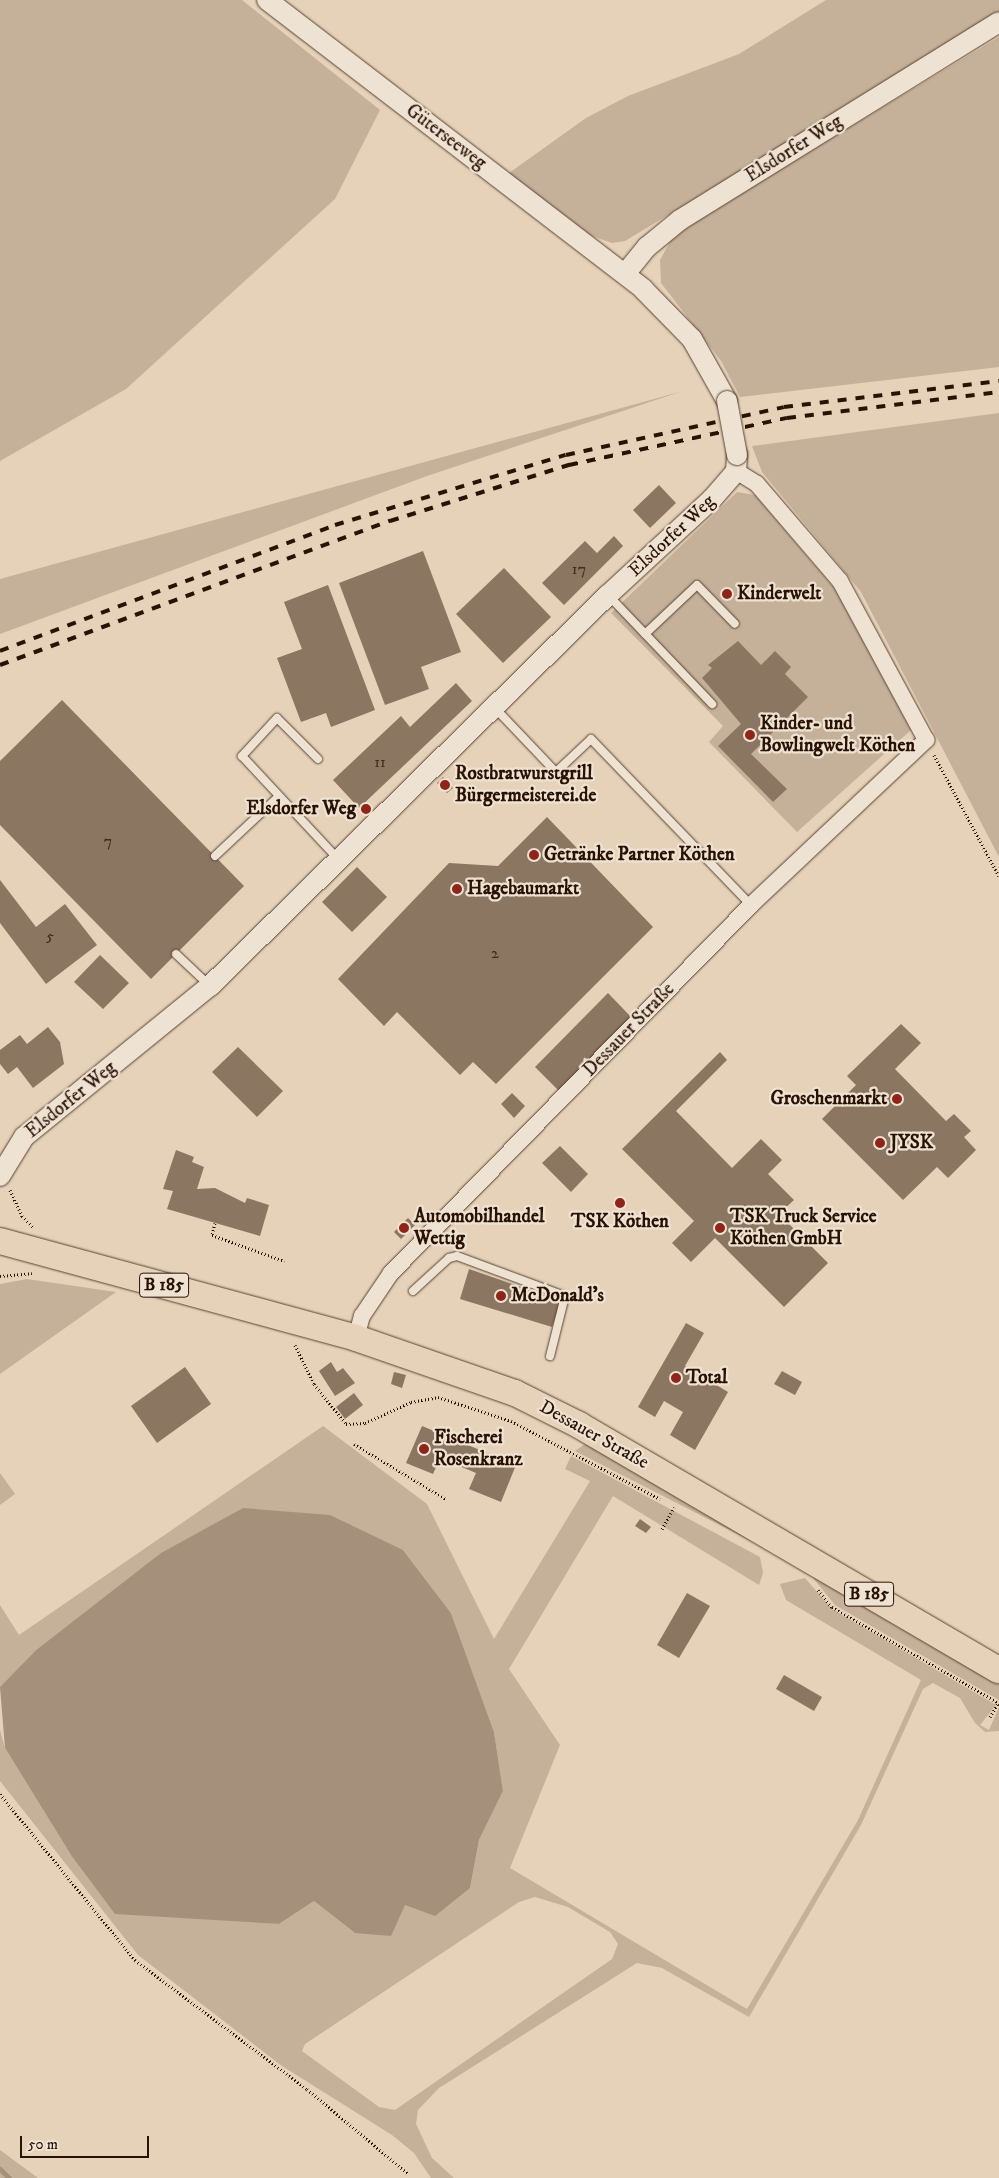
<!DOCTYPE html>
<meta charset="utf-8">
<style>
body{margin:0}
#map{position:relative;width:999px;height:2178px;overflow:hidden;background:#e5d2b9;font-family:"IM FELL DW Pica",serif}
div>[style]{position:absolute}
[style*='--x']{left:calc(var(--x)*1px);top:calc(var(--y)*1px);width:calc(var(--w)*1px);rotate:calc(var(--a)*1deg)}
.green>*{inset:0;background:#c5b19a}
.water>*{inset:0;background:#a5917b}
.stream>*{height:5px;margin:-2.5px;padding:0 2.5px;transform-origin:2.5px;border-radius:2.5px;background:#a5917b}
.building>*{inset:0;background:#8b7662}
.path>*{height:3px;margin-top:-1.5px;transform-origin:0;background:repeating-linear-gradient(90deg,#2a1203 0 1px,transparent 0 3.5px)}
.roads{filter:drop-shadow(0 0 1px #594230) drop-shadow(0 0 1px #594230)}
.service>*{height:8px;margin:-4px;padding:0 4px;transform-origin:4px;border-radius:4px;background:#eee2d2}
.minor>*{height:16px;margin:-8px;padding:0 8px;transform-origin:8px;border-radius:8px;background:#eee2d2}
.tertiary>*{height:20px;margin:-10px;padding:0 10px;transform-origin:10px;border-radius:10px;background:#eee2d2}
.primary>*{height:26px;margin:-13px;padding:0 13px;transform-origin:13px;border-radius:13px;background:#e5d2b9}
.rail>*{height:4px;margin-top:-2px;transform-origin:0;background:repeating-linear-gradient(90deg,#2a1203 0 9px,transparent 0 18px)}
.bridges{filter:drop-shadow(0 0 1px #594230) drop-shadow(0 0 1px #594230)}
.tertiary-bridge>*{height:20px;margin:-10px;padding:0 10px;transform-origin:10px;border-radius:10px;background:#eee2d2}
.dots>*{width:14px;height:14px;translate:-50% -50%;box-sizing:border-box;border:2px solid #eee2d2;border-radius:50%}
span{translate:-50% -50%;white-space:nowrap;text-align:center;line-height:1.15;-webkit-text-stroke:4.5px #eee2d2;paint-order:stroke}
.number-label{font-size:16px;color:#422b1b}
.number-label span{-webkit-text-stroke-width:0}
.shield-label span{padding:1px 4px;background:#eee2d2;border:1px solid;border-radius:4px;-webkit-text-stroke-width:0}
.shield-label{font-size:18px;color:#2a1203;font-weight:700}
.street-label{font-size:19px;color:#2a1203}
.poi-label{font-size:19px;color:#2a1203;font-weight:700}
.left{translate:0 -50%;text-align:left}
.right{translate:-100% -50%;text-align:right}
.scale{position:absolute;left:20px;top:2136px;width:129px;height:22px;box-sizing:border-box;border:2px solid #2a1203;border-top:0;padding-left:6px;font-size:15px;line-height:18px;white-space:nowrap;color:#2a1203;-webkit-text-stroke:4px #eee2d2;paint-order:stroke}
</style>
<div id="map">
<div class="green">
<div style="clip-path:polygon(0 0,242px 0,380px 110px,335px 199px,126px 389px,0 461px)"></div>
<div style="clip-path:polygon(826px 0,999px 0,999px 16px,625px 241px,612px 243px,589px 235px,509px 173px,586px 118px,628px 96px,739px 54px)"></div>
<div style="clip-path:polygon(999px 37px,999px 367px,740px 397px,721px 361px,661px 283px,660px 260px,671px 240px,690px 224px)"></div>
<div style="clip-path:polygon(683px 391px,427px 476px,0 634px,0 579px)"></div>
<div style="clip-path:polygon(999px 413px,999px 857px,861px 592px,762px 472px,752px 446px)"></div>
<div style="clip-path:polygon(737px 492px,755px 495px,835px 589px,911px 730px,797px 832px,709px 742px,723px 726px,611px 613px)"></div>
<div style="clip-path:polygon(27px 1279px,116px 1292px,0 1374px,0 1284px)"></div>
<div style="clip-path:polygon(evenodd,323px 1426px,427px 1504px,494px 1639px,590px 1481px,565px 1469px,571px 1456px,760px 1557px,763px 1573px,759px 1585px,613px 1496px,509px 1669px,560px 1745px,510px 1868px,747px 2009px,858px 1820px,921px 1680px,786px 1600px,780px 1584px,805px 1578px,832px 1609px,996px 1705px,980px 1725px,989px 1730px,999px 1707px,999px 1731px,985px 1732px,975px 1723px,960px 1698px,933px 1683px,923px 1689px,861px 1825px,749px 2017px,662px 1968px,637px 1963px,439px 2088px,418px 2110px,416px 2124px,432px 2158px,454px 2178px,431px 2178px,414px 2153px,392px 2135px,282px 2066px,138px 1955px,0 1781px,0 1730px,5px 1748px,71px 1855px,178px 1915px,279px 1924px,314px 1901px,355px 1933px,405px 1905px,470px 1888px,479px 1840px,503px 1791px,494px 1732px,451px 1613px,403px 1550px,35px 1651px,0 1687px,0 1605px,19px 1635px,323px 1426px,535px 1897px,568px 1907px,610px 1932px,618px 1944px,612px 1959px,395px 2110px,379px 2107px,302px 2051px,305px 2044px,519px 1902px,535px 1897px)"></div>
<div style="clip-path:polygon(585px 1444px,686px 1496px,741px 1529px,749px 1540px,575px 1451px)"></div>
<div style="clip-path:polygon(0 1473px,15px 1494px,0 1505px)"></div>
<div style="clip-path:polygon(813px 1578px,824px 1579px,999px 1680px,999px 1700px,835px 1605px)"></div>
<div style="clip-path:polygon(0 2150px,38px 2178px,0 2178px)"></div>
</div>
<div class="water">
<div style="clip-path:polygon(243px 1508px,330px 1515px,403px 1550px,451px 1613px,494px 1732px,503px 1791px,479px 1840px,470px 1888px,435px 1916px,405px 1905px,391px 1936px,355px 1933px,314px 1901px,279px 1924px,115px 1914px,71px 1855px,5px 1748px,0 1687px,35px 1651px,161px 1553px)"></div>
</div>
<div class="stream">
<div style="--x:0;--y:2169;--w:13;--a:45"></div>
</div>
<div class="building">
<div style="clip-path:polygon(659px 485px,676px 503px,650px 528px,633px 510px)"></div>
<div style="clip-path:polygon(614px 536px,623px 546px,564px 605px,542px 583px,585px 541px,597px 553px)"></div>
<div style="clip-path:polygon(423px 551px,461px 652px,421px 667px,429px 689px,385px 705px,339px 583px)"></div>
<div style="clip-path:polygon(504px 568px,551px 617px,503px 663px,456px 614px)"></div>
<div style="clip-path:polygon(328px 585px,375px 710px,331px 727px,326px 713px,301px 722px,277px 658px,302px 649px,284px 602px)"></div>
<div style="clip-path:polygon(738px 641px,761px 665px,775px 651px,791px 667px,785px 674px,808px 697px,751px 754px,787px 789px,773px 802px,718px 746px,741px 724px,702px 678px,712px 668px,708px 665px)"></div>
<div style="clip-path:polygon(456px 683px,472px 701px,359px 808px,333px 780px,401px 716px,410px 727px)"></div>
<div style="clip-path:polygon(62px 700px,244px 886px,151px 979px,0 825px,0 761px)"></div>
<div style="clip-path:polygon(443px 777px,453px 788px,447px 793px,437px 783px)"></div>
<div style="clip-path:polygon(547px 817px,653px 927px,496px 1084px,473px 1062px,460px 1075px,397px 1012px,384px 1026px,338px 979px,449px 863px,498px 866px)"></div>
<div style="clip-path:polygon(357px 867px,387px 897px,352px 932px,322px 902px)"></div>
<div style="clip-path:polygon(0 880px,36px 927px,65px 904px,97px 945px,46px 984px,0 923px)"></div>
<div style="clip-path:polygon(100px 955px,129px 983px,103px 1009px,74px 982px)"></div>
<div style="clip-path:polygon(608px 993px,632px 1018px,559px 1091px,535px 1067px)"></div>
<div style="clip-path:polygon(901px 1024px,921px 1043px,895px 1069px,946px 1121px,954px 1114px,971px 1131px,964px 1137px,976px 1150px,948px 1178px,937px 1167px,903px 1200px,822px 1119px,856px 1085px,847px 1076px)"></div>
<div style="clip-path:polygon(48px 1027px,60px 1042px,64px 1064px,33px 1088px,17px 1067px,8px 1074px,0 1064px,0 1050px,20px 1035px,27px 1044px)"></div>
<div style="clip-path:polygon(238px 1047px,283px 1091px,257px 1117px,212px 1072px)"></div>
<div style="clip-path:polygon(720px 1052px,727px 1060px,676px 1111px,732px 1168px,761px 1139px,782px 1160px,768px 1174px,794px 1200px,779px 1214px,828px 1263px,784px 1307px,715px 1238px,691px 1262px,672px 1243px,694px 1221px,622px 1149px)"></div>
<div style="clip-path:polygon(512px 1093px,525px 1106px,514px 1118px,501px 1104px)"></div>
<div style="clip-path:polygon(560px 1146px,588px 1174px,571px 1192px,542px 1163px)"></div>
<div style="clip-path:polygon(176px 1150px,194px 1157px,192px 1162px,204px 1167px,197px 1189px,215px 1188px,245px 1203px,247px 1198px,269px 1205px,260px 1236px,167px 1209px,173px 1191px,163px 1189px)"></div>
<div style="clip-path:polygon(408px 1218px,415px 1225px,401px 1239px,394px 1232px)"></div>
<div style="clip-path:polygon(469px 1269px,561px 1301px,552px 1327px,460px 1299px)"></div>
<div style="clip-path:polygon(686px 1323px,704px 1333px,685px 1366px,728px 1392px,695px 1450px,670px 1435px,683px 1412px,664px 1401px,655px 1417px,638px 1407px)"></div>
<div style="clip-path:polygon(331px 1362px,337px 1372px,343px 1368px,355px 1383px,335px 1396px,319px 1371px)"></div>
<div style="clip-path:polygon(185px 1367px,211px 1404px,157px 1443px,131px 1406px)"></div>
<div style="clip-path:polygon(782px 1371px,802px 1382px,795px 1395px,774px 1384px)"></div>
<div style="clip-path:polygon(394px 1372px,406px 1375px,402px 1388px,391px 1384px)"></div>
<div style="clip-path:polygon(354px 1393px,363px 1405px,345px 1419px,336px 1407px)"></div>
<div style="clip-path:polygon(422px 1426px,516px 1465px,501px 1502px,469px 1489px,476px 1473px,440px 1458px,433px 1474px,406px 1463px)"></div>
<div style="clip-path:polygon(640px 1519px,651px 1527px,646px 1533px,635px 1526px)"></div>
<div style="clip-path:polygon(687px 1593px,710px 1606px,679px 1658px,657px 1645px)"></div>
<div style="clip-path:polygon(784px 1675px,822px 1697px,814px 1711px,776px 1689px)"></div>
</div>
<div class="path">
<div style="--x:934;--y:755;--w:137;--a:61.8"></div>
<div style="--x:10;--y:1190;--w:29;--a:65"></div>
<div style="--x:22;--y:1216;--w:17;--a:45"></div>
<div style="--x:215;--y:1223;--w:12;--a:104"></div>
<div style="--x:212;--y:1235;--w:77;--a:19.9"></div>
<div style="--x:0;--y:1276;--w:32;--a:-5"></div>
<div style="--x:295;--y:1345;--w:43;--a:64"></div>
<div style="--x:314;--y:1384;--w:51;--a:51.3"></div>
<div style="--x:346;--y:1424;--w:19;--a:-3"></div>
<div style="--x:365;--y:1423;--w:51;--a:-24.5"></div>
<div style="--x:411;--y:1402;--w:27;--a:-10"></div>
<div style="--x:438;--y:1397;--w:77;--a:18.2"></div>
<div style="--x:511;--y:1421;--w:168;--a:27.6"></div>
<div style="--x:354;--y:1444;--w:107;--a:30.9"></div>
<div style="--x:662;--y:1529;--w:25;--a:-61"></div>
<div style="--x:818;--y:1590;--w:22;--a:51"></div>
<div style="--x:832;--y:1607;--w:193;--a:29.9"></div>
<div style="--x:990;--y:1717;--w:16;--a:-60"></div>
<div style="--x:0;--y:1794;--w:214;--a:50.9"></div>
<div style="--x:135;--y:1960;--w:215;--a:36.9"></div>
<div style="--x:307;--y:2089;--w:131;--a:40"></div>
</div>
<div class="roads">
<div class="service">
<div style="--x:608;--y:595;--w:151;--a:46.3"></div>
<div style="--x:645;--y:634;--w:71;--a:-43.3"></div>
<div style="--x:697;--y:585;--w:54;--a:45.7"></div>
<div style="--x:494;--y:707;--w:90;--a:46.4"></div>
<div style="--x:556;--y:772;--w:48;--a:-43.3"></div>
<div style="--x:591;--y:739;--w:231;--a:46.1"></div>
<div style="--x:318;--y:759;--w:58;--a:-135"></div>
<div style="--x:277;--y:718;--w:52;--a:132.6"></div>
<div style="--x:242;--y:756;--w:141;--a:47"></div>
<div style="--x:215;--y:856;--w:85;--a:-43.1"></div>
<div style="--x:176;--y:954;--w:45;--a:43.2"></div>
<div style="--x:413;--y:1291;--w:49;--a:-42.5"></div>
<div style="--x:449;--y:1258;--w:8;--a:-14"></div>
<div style="--x:457;--y:1256;--w:115;--a:20.3"></div>
<div style="--x:565;--y:1296;--w:62;--a:104"></div>
</div>
<div class="minor">
<div style="--x:356;--y:1338;--w:23;--a:-75"></div>
<div style="--x:362;--y:1316;--w:52;--a:-56"></div>
<div style="--x:391;--y:1273;--w:515;--a:-45.63"></div>
<div style="--x:751;--y:905;--w:241;--a:-43.3"></div>
<div style="--x:926;--y:740;--w:181;--a:-118.4"></div>
<div style="--x:840;--y:581;--w:128;--a:-130.6"></div>
<div style="--x:757;--y:484;--w:25;--a:-148"></div>
</div>
<div class="tertiary">
<div style="--x:267;--y:0;--w:474;--a:37.5"></div>
<div style="--x:643;--y:289;--w:70;--a:45.6"></div>
<div style="--x:692;--y:339;--w:71;--a:60.6"></div>
<div style="--x:625;--y:274;--w:35;--a:-51"></div>
<div style="--x:647;--y:247;--w:43;--a:-39.3"></div>
<div style="--x:680;--y:220;--w:375;--a:-31.8"></div>
<div style="--x:0;--y:1176;--w:46;--a:-58.4"></div>
<div style="--x:24;--y:1137;--w:240;--a:-39.1"></div>
<div style="--x:210;--y:986;--w:558;--a:-44.49"></div>
<div style="--x:608;--y:595;--w:142;--a:-42.7"></div>
<div style="--x:712;--y:499;--w:37;--a:-49"></div>
<div style="--x:736;--y:471;--w:16;--a:-86"></div>
</div>
<div class="primary">
<div style="--x:0;--y:1241;--w:369;--a:15.2"></div>
<div style="--x:356;--y:1338;--w:168;--a:19.1"></div>
<div style="--x:515;--y:1393;--w:72;--a:26.6"></div>
<div style="--x:579;--y:1425;--w:486;--a:30.3"></div>
</div>
</div>
<div class="rail">
<div style="--x:0;--y:651;--w:358;--a:-20.6"></div>
<div style="--x:335;--y:525;--w:241;--a:-16.9"></div>
<div style="--x:566;--y:455;--w:223;--a:-12.4"></div>
<div style="--x:784;--y:407;--w:217;--a:-6.9"></div>
<div style="--x:0;--y:665;--w:416;--a:-20.3"></div>
<div style="--x:390;--y:521;--w:188;--a:-17.4"></div>
<div style="--x:569;--y:465;--w:223;--a:-12.2"></div>
<div style="--x:787;--y:418;--w:214;--a:-7"></div>
</div>
<div class="bridges">
<div class="tertiary-bridge">
<div style="--x:727;--y:401;--w:55;--a:79.5"></div>
</div>
</div>
<div class="dots">
<div style="left:727px;top:594px;background:#8f2418"></div>
<div style="left:750px;top:735px;background:#8f2418"></div>
<div style="left:445px;top:785px;background:#8f2418"></div>
<div style="left:366px;top:809px;background:#8f2418"></div>
<div style="left:534px;top:855px;background:#8f2418"></div>
<div style="left:457px;top:889px;background:#8f2418"></div>
<div style="left:897px;top:1099px;background:#8f2418"></div>
<div style="left:880px;top:1143px;background:#8f2418"></div>
<div style="left:620px;top:1203px;background:#8f2418"></div>
<div style="left:404px;top:1228px;background:#8f2418"></div>
<div style="left:720px;top:1228px;background:#8f2418"></div>
<div style="left:501px;top:1296px;background:#8f2418"></div>
<div style="left:676px;top:1378px;background:#8f2418"></div>
<div style="left:424px;top:1449px;background:#8f2418"></div>
</div>
<div class="number-label">
<span style="left:579px;top:569px">17</span>
<span style="left:380px;top:762px">11</span>
<span style="left:108px;top:841px">7</span>
<span style="left:50px;top:936px">5</span>
<span style="left:495px;top:953px">2</span>
</div>
<div class="shield-label">
<span style="left:164px;top:1285px">B 185</span>
<span style="left:869px;top:1594px">B 185</span>
</div>
<div class="street-label">
<span style="left:446px;top:137px;rotate:37deg">Güterseeweg</span>
<span style="left:794px;top:149px;rotate:-32deg">Elsdorfer Weg</span>
<span style="left:672px;top:536px;rotate:-43deg">Elsdorfer Weg</span>
<span style="left:629px;top:1030px;rotate:-46deg">Dessauer Straße</span>
<span style="left:71px;top:1100px;rotate:-39deg">Elsdorfer Weg</span>
<span style="left:594px;top:1435px;rotate:29deg">Dessauer Straße</span>
</div>
<div class="poi-label">
<span class="left" style="left:737px;top:594px">Kinderwelt</span>
<span class="left" style="left:760px;top:735px">Kinder- und<br>Bowlingwelt Köthen</span>
<span class="left" style="left:455px;top:785px">Rostbratwurstgrill<br>Bürgermeisterei.de</span>
<span class="right" style="left:356px;top:809px">Elsdorfer Weg</span>
<span class="left" style="left:544px;top:855px">Getränke Partner Köthen</span>
<span class="left" style="left:467px;top:889px">Hagebaumarkt</span>
<span class="right" style="left:887px;top:1099px">Groschenmarkt</span>
<span class="left" style="left:890px;top:1143px">JYSK</span>
<span class="left" style="left:414px;top:1228px">Automobilhandel<br>Wettig</span>
<span class="left" style="left:730px;top:1228px">TSK Truck Service<br>Köthen GmbH</span>
<span style="left:620px;top:1222px">TSK Köthen</span>
<span class="left" style="left:511px;top:1296px">McDonald's</span>
<span class="left" style="left:686px;top:1378px">Total</span>
<span class="left" style="left:434px;top:1449px">Fischerei<br>Rosenkranz</span>
</div>
<div class="scale">50 m</div>
</div>
